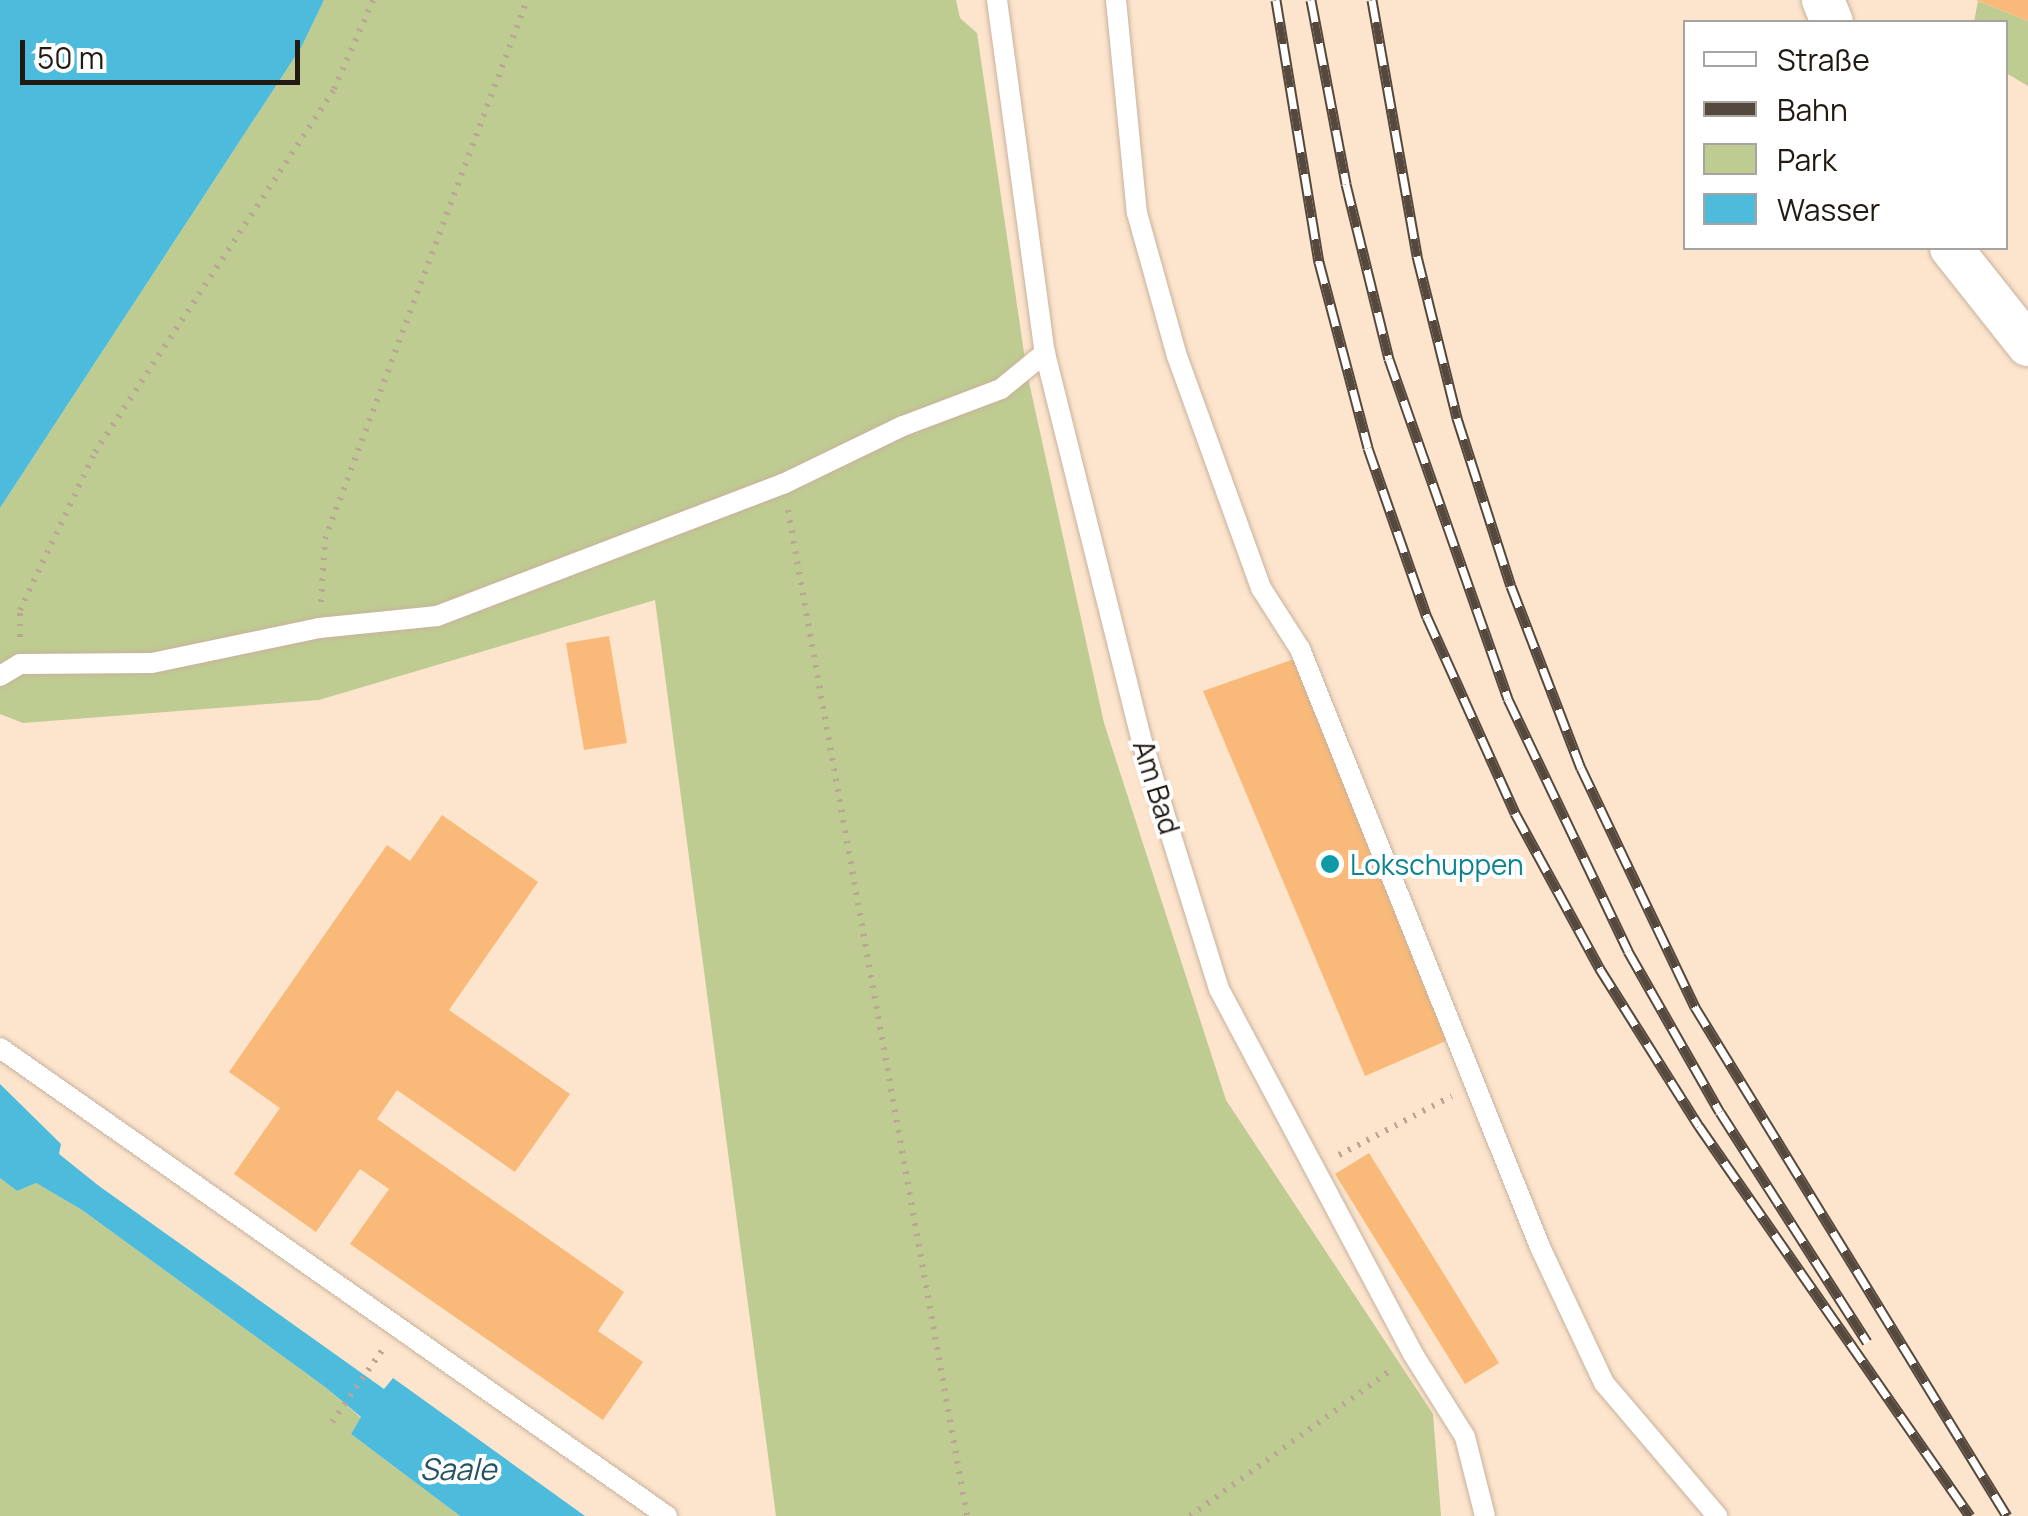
<!DOCTYPE html>
<meta charset="utf-8">
<style>
body{margin:0}
#map{position:relative;width:2028px;height:1516px;overflow:hidden;background:#fce4cd;font-family:Manrope,sans-serif}
div>[style]{position:absolute}
[style*='--x']{left:calc(var(--x)*1px);top:calc(var(--y)*1px);width:calc(var(--w)*1px);rotate:calc(var(--a)*1deg)}
.green>*{inset:0;background:#becc91}
.water>*{inset:0;background:#4dbbdc}
.building>*{inset:0;background:#f9ba79}
.path>*{height:6px;margin-top:-3px;transform-origin:0;background:repeating-linear-gradient(90deg,#b9a693 0 2.5px,transparent 0 10.5px)}
.roads{filter:drop-shadow(0 0 2px #c8b29c) drop-shadow(0 0 2px #c8b29c)}
.service>*{height:20px;margin:-10px;padding:0 10px;transform-origin:10px;border-radius:10px;background:#fff}
.minor>*{height:42px;margin:-21px;padding:0 21px;transform-origin:21px;border-radius:21px;background:#fff}
.rail>*{height:11px;margin-top:-5.5px;transform-origin:0;background:repeating-linear-gradient(90deg,#fff 0 22px,#55493e 0 44px);box-sizing:border-box;border-block:2px solid #55493e}
.dots>*{width:28px;height:28px;translate:-50% -50%;box-sizing:border-box;border:5px solid #fff;border-radius:50%}
span{translate:-50% -50%;white-space:nowrap;text-align:center;line-height:1.15;-webkit-text-stroke:8px #fff;paint-order:stroke}
.street-label{font-size:28px;color:#221a12}
.culture-label{font-size:28px;color:#0d838f}
.left{translate:0 -50%;text-align:left}
.water-label{font-size:30px;color:#255362;font-style:italic}
.legend{position:absolute;left:1683px;top:20px;width:325px;height:230px;box-sizing:border-box;background:#fff;border:2px solid #a7a3a0;margin:0;padding:12px 18px;list-style:none;font-size:30px;color:#221a12}
.legend li{display:flex;align-items:center;gap:20px;height:50px}
.legend b{width:50px;border:2px solid #a7a3a0}
.scale{position:absolute;left:20px;top:40px;width:280px;height:45px;box-sizing:border-box;border:5px solid #221a12;border-top:0;padding-left:12px;font-size:30px;line-height:35px;white-space:nowrap;color:#221a12;-webkit-text-stroke:8px #fff;paint-order:stroke}
</style>
<div id="map">
<div class="green">
<div style="clip-path:polygon(324px 0,956px 0,960px 18px,977px 33px,1027px 373px,1104px 723px,1226px 1100px,1433px 1414px,1441px 1516px,776px 1516px,655px 600px,319px 700px,23px 723px,0 714px,0 508px,302px 46px)"></div>
<div style="clip-path:polygon(1978px 1px,2028px 21px,2028px 86px,2006px 73px,2006px 22px,1974px 22px)"></div>
<div style="clip-path:polygon(0 1178px,17px 1191px,36px 1183px,82px 1210px,325px 1387px,361px 1418px,351px 1434px,460px 1516px,0 1516px)"></div>
</div>
<div class="water">
<div style="clip-path:polygon(0 0,324px 0,302px 46px,0 508px)"></div>
<div style="clip-path:polygon(0 1084px,61px 1144px,59px 1154px,99px 1186px,384px 1389px,393px 1378px,585px 1516px,460px 1516px,351px 1434px,361px 1417px,325px 1387px,82px 1210px,36px 1183px,17px 1191px,0 1178px)"></div>
</div>
<div class="building">
<div style="clip-path:polygon(1976px 0,2028px 0,2028px 21px)"></div>
<div style="clip-path:polygon(609px 636px,627px 743px,584px 750px,566px 643px)"></div>
<div style="clip-path:polygon(1300px 657px,1455px 1037px,1365px 1076px,1203px 691px)"></div>
<div style="clip-path:polygon(442px 815px,538px 882px,449px 1010px,570px 1094px,515px 1172px,397px 1090px,377px 1119px,624px 1292px,598px 1331px,643px 1362px,603px 1420px,350px 1244px,389px 1189px,360px 1169px,316px 1232px,234px 1174px,280px 1108px,229px 1072px,387px 845px,410px 861px)"></div>
<div style="clip-path:polygon(1369px 1153px,1499px 1363px,1465px 1384px,1335px 1174px)"></div>
</div>
<div class="path">
<div style="--x:788;--y:510;--w:1022;--a:79.91"></div>
<div style="--x:321;--y:602;--w:63;--a:-86.4"></div>
<div style="--x:325;--y:539;--w:576;--a:-69.46"></div>
<div style="--x:20;--y:637;--w:27;--a:-90"></div>
<div style="--x:20;--y:610;--w:175;--a:-64.6"></div>
<div style="--x:95;--y:452;--w:435;--a:-56.6"></div>
<div style="--x:334;--y:89;--w:97;--a:-66.3"></div>
<div style="--x:1339;--y:1155;--w:127;--a:-27.6"></div>
<div style="--x:332;--y:1422;--w:89;--a:-55.1"></div>
<div style="--x:1190;--y:1516;--w:248;--a:-36"></div>
</div>
<div class="roads">
<div class="service">
<div style="--x:997;--y:0;--w:356;--a:82.3"></div>
<div style="--x:1045;--y:353;--w:401;--a:76"></div>
<div style="--x:1142;--y:742;--w:259;--a:72.7"></div>
<div style="--x:1219;--y:989;--w:413;--a:62"></div>
<div style="--x:1413;--y:1354;--w:98;--a:57.9"></div>
<div style="--x:1465;--y:1437;--w:81;--a:75.8"></div>
<div style="--x:1116;--y:0;--w:214;--a:84.4"></div>
<div style="--x:1137;--y:213;--w:148;--a:74.4"></div>
<div style="--x:1177;--y:356;--w:247;--a:70.1"></div>
<div style="--x:1261;--y:588;--w:72;--a:57.4"></div>
<div style="--x:1300;--y:649;--w:644;--a:68.13"></div>
<div style="--x:1540;--y:1247;--w:150;--a:64.8"></div>
<div style="--x:1604;--y:1383;--w:175;--a:49.6"></div>
<div style="--x:0;--y:676;--w:23;--a:-31"></div>
<div style="--x:20;--y:664;--w:132;--a:-0.4"></div>
<div style="--x:152;--y:663;--w:171;--a:-11.8"></div>
<div style="--x:319;--y:628;--w:119;--a:-5.8"></div>
<div style="--x:437;--y:616;--w:370;--a:-20.9"></div>
<div style="--x:783;--y:484;--w:133;--a:-25.8"></div>
<div style="--x:903;--y:426;--w:105;--a:-20.7"></div>
<div style="--x:1001;--y:389;--w:57;--a:-39.3"></div>
<div style="--x:0;--y:1048;--w:815;--a:35.06"></div>
</div>
<div class="minor">
<div style="--x:1823;--y:0;--w:24;--a:68"></div>
<div style="--x:1951;--y:248;--w:124;--a:51.6"></div>
</div>
</div>
<div class="rail">
<div style="--x:1276;--y:0;--w:266;--a:80.7"></div>
<div style="--x:1319;--y:262;--w:192;--a:75.2"></div>
<div style="--x:1368;--y:448;--w:179;--a:70.8"></div>
<div style="--x:1427;--y:617;--w:215;--a:65.8"></div>
<div style="--x:1515;--y:813;--w:178;--a:61.4"></div>
<div style="--x:1600;--y:969;--w:186;--a:57.8"></div>
<div style="--x:1699;--y:1126;--w:475;--a:55.2"></div>
<div style="--x:1311;--y:0;--w:187;--a:79.2"></div>
<div style="--x:1346;--y:184;--w:180;--a:76.2"></div>
<div style="--x:1389;--y:359;--w:360;--a:70.7"></div>
<div style="--x:1508;--y:699;--w:279;--a:64.5"></div>
<div style="--x:1628;--y:951;--w:185;--a:60.3"></div>
<div style="--x:1720;--y:1112;--w:273;--a:57.4"></div>
<div style="--x:1372;--y:0;--w:260;--a:80"></div>
<div style="--x:1417;--y:256;--w:167;--a:76.1"></div>
<div style="--x:1457;--y:418;--w:176;--a:72.2"></div>
<div style="--x:1511;--y:586;--w:195;--a:69"></div>
<div style="--x:1581;--y:768;--w:265;--a:64.5"></div>
<div style="--x:1695;--y:1007;--w:597;--a:58.49"></div>
</div>
<div class="dots">
<div style="left:1330px;top:864px;background:#0f9aa8"></div>
</div>
<div class="street-label">
<span style="left:1157px;top:787px;rotate:73deg">Am Bad</span>
</div>
<div class="culture-label">
<span class="left" style="left:1350px;top:864px">Lokschuppen</span>
</div>
<div class="water-label">
<span style="left:458px;top:1469px">Saale</span>
</div>
<ul class="legend">
<li><b style="height:12px;background:#fff"></b>Straße</li>
<li><b style="height:12px;background:#55493e"></b>Bahn</li>
<li><b style="height:28px;background:#becc91"></b>Park</li>
<li><b style="height:28px;background:#4dbbdc"></b>Wasser</li>
</ul>
<div class="scale">50 m</div>
</div>
